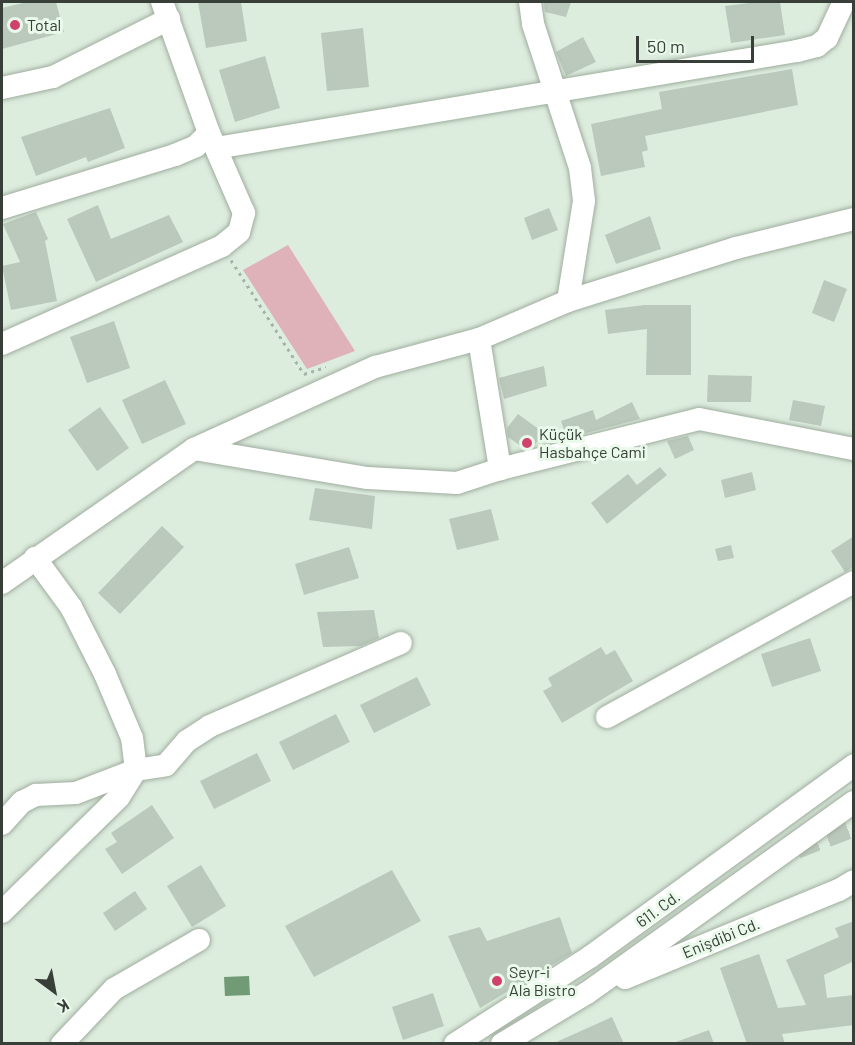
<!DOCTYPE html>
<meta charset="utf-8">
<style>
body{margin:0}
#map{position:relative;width:855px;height:1045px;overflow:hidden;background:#dcecdd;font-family:Barlow,sans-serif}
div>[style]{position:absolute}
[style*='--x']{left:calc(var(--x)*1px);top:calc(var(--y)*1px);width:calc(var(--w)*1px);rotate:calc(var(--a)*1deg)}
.green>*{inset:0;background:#dfb2ba}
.water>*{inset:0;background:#719b74}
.building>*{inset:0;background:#bac9bb}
.minor-tunnel>*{height:22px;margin-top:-11px;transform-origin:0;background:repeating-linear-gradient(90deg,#bbc9bc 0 22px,transparent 0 33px)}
.path>*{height:3px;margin-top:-1.5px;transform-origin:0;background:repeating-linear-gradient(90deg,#a6b3a7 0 3px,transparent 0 7.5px)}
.roads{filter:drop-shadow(0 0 2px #9fad9f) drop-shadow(0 0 2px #9fad9f)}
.minor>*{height:22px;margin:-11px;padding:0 11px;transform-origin:11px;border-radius:11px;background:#fff}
.dots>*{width:16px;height:16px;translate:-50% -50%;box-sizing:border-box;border:3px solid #e9f9ea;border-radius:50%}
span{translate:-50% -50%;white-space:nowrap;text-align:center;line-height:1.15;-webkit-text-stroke:6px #e9f9ea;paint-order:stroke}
.poi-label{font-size:16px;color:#383e38}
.left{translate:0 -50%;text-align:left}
.street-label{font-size:16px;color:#383e38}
.frame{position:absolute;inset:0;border:3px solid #383e38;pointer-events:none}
.north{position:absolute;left:24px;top:961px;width:60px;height:60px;-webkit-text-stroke:4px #e9f9ea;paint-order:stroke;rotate:148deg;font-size:16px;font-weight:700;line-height:24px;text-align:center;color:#383e38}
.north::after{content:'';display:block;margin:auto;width:21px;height:27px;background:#383e38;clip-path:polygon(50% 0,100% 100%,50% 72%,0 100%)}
.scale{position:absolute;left:636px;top:36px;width:118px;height:27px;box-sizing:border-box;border:3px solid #383e38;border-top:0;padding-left:8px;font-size:18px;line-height:21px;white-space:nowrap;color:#383e38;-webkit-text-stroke:4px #e9f9ea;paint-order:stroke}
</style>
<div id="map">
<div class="green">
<div style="clip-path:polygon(288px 245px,355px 351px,307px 369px,243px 270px)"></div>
</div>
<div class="water">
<div style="clip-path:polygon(249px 976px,250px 995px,225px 996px,224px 977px)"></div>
</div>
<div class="building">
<div style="clip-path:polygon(27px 2px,56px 2px,64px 32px,2px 49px,2px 8px)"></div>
<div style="clip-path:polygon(198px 2px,241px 2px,247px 41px,206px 48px)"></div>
<div style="clip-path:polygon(544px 2px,571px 2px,566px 17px,545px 12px)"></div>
<div style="clip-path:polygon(757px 2px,780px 2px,785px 35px,731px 43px,725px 6px)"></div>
<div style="clip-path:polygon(363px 28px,369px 87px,327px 91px,321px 33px)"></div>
<div style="clip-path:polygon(583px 37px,596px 62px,566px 76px,556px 52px)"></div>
<div style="clip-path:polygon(265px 56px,280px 108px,235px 122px,219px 70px)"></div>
<div style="clip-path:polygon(792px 69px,798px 105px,645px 136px,648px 150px,642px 152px,645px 167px,601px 176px,591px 124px,662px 109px,659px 92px)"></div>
<div style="clip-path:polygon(110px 108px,125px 148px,88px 162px,86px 157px,36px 176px,21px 137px)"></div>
<div style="clip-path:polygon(98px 205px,111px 239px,169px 215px,183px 242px,96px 282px,67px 219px)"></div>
<div style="clip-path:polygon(549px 208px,558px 230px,532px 240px,524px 218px)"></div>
<div style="clip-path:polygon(36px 212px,48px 239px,45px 241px,57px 301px,11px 310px,2px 266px,20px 262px,3px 224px)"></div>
<div style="clip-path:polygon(650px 216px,661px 249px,616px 264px,605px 235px)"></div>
<div style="clip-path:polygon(824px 280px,847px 289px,834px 322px,812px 313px)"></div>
<div style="clip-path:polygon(644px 305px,691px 305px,691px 375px,646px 375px,647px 329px,608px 334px,605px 310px)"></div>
<div style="clip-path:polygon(114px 321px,130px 368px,87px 383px,70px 337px)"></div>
<div style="clip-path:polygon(544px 366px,547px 386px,504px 399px,499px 378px)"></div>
<div style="clip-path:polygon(708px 375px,752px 376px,751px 402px,707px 402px)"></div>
<div style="clip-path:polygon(165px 380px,186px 424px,142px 444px,122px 400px)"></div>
<div style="clip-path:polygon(793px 400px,825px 406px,821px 426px,789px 420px)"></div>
<div style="clip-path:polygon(632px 402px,640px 419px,567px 438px,561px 421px,593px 410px,596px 420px)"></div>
<div style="clip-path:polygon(100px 407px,129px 448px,97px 471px,68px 430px)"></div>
<div style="clip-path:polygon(518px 414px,544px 433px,534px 446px,525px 449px,508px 437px,507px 428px)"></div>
<div style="clip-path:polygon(688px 436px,694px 450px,675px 459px,667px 441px)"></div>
<div style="clip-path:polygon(660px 467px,667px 475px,607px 524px,591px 503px,628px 474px,637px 485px)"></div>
<div style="clip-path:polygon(752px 472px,756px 490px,725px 498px,721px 480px)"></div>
<div style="clip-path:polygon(315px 488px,375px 496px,372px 529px,309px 520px)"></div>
<div style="clip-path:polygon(491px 509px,499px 540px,457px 550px,449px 519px)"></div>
<div style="clip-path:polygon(162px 526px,184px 547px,120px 614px,98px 593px)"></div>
<div style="clip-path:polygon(854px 536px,854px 566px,845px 572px,831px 551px)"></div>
<div style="clip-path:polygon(731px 545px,734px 558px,718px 561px,715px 549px)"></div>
<div style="clip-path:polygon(349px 547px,359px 578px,304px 595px,295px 564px)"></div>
<div style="clip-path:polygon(374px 610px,379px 638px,361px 646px,323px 647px,317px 612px)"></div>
<div style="clip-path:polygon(810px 638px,821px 671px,772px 687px,761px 654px)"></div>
<div style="clip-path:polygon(601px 647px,606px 655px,615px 650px,633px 681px,562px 723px,543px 691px,552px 686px,548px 678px)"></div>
<div style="clip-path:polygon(417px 677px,431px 705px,374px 733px,360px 705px)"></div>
<div style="clip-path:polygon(336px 714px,350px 742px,293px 770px,279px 742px)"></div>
<div style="clip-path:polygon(257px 753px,271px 781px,214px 809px,200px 781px)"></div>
<div style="clip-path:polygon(152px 805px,174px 838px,122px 874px,105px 849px,117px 842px,111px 833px)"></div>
<div style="clip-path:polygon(201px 865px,226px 906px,192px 927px,167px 886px)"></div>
<div style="clip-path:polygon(392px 870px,421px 921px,314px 977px,285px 926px)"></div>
<div style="clip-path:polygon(135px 891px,147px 909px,115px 931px,103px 913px)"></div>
<div style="clip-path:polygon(560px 917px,572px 953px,480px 1008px,448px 936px,480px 927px,487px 941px)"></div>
<div style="clip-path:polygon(854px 921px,854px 961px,824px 975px,827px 998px,854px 995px,854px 1025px,782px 1034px,785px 1044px,747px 1044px,720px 968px,759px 954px,778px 1008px,806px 1005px,786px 960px,839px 937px,835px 928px)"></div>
<div style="clip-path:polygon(433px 993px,444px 1026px,403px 1040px,392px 1007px)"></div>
<div style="clip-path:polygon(612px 1017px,624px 1044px,552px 1044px)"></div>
<div style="clip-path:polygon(709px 1030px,714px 1044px,676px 1044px,676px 1042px)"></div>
</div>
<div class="minor-tunnel">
<div style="--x:796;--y:848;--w:62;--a:-20.8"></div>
</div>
<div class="path">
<div style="--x:231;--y:260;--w:135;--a:57.4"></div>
<div style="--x:304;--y:374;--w:23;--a:-18"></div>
</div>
<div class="roads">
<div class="minor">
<div style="--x:530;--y:2;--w:22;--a:82"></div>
<div style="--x:533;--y:24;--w:151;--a:71.9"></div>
<div style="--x:580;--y:168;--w:33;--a:83"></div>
<div style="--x:584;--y:201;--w:101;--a:99.1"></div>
<div style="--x:2;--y:88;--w:52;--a:-12.2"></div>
<div style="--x:53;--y:77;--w:130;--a:-26.6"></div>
<div style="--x:216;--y:148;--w:589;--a:-9.48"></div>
<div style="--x:797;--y:51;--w:21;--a:-14"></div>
<div style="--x:817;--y:46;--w:13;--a:-39"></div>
<div style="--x:827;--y:38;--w:40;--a:-65"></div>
<div style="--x:2;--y:208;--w:181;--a:-17"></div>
<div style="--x:175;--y:155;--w:23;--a:-23"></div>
<div style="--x:196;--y:146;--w:18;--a:-45"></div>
<div style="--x:209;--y:133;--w:139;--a:-109.7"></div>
<div style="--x:479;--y:339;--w:132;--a:80.8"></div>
<div style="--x:500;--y:469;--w:205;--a:-14.1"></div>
<div style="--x:699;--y:419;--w:158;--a:11"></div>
<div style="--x:2;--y:344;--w:241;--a:-24"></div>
<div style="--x:222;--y:246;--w:22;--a:-39"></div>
<div style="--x:239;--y:232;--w:20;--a:-75"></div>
<div style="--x:244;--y:213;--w:87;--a:-113.6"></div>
<div style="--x:194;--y:449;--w:176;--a:9.5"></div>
<div style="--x:368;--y:478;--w:89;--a:3.2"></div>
<div style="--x:457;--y:483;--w:45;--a:-18"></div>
<div style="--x:2;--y:583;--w:234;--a:-34.9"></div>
<div style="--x:194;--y:449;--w:199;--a:-24.4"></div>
<div style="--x:375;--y:367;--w:108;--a:-15.1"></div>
<div style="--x:479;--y:339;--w:97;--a:-23.1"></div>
<div style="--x:568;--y:301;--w:176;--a:-17.5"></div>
<div style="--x:736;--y:248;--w:122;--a:-13.8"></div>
<div style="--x:607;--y:717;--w:281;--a:-28.7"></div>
<div style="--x:2;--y:824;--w:30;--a:-48"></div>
<div style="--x:22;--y:802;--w:16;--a:-27"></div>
<div style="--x:36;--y:795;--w:40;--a:-2.9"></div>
<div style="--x:76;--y:793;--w:64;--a:-21"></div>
<div style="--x:136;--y:770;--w:30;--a:-9"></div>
<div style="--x:166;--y:765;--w:32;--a:-49"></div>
<div style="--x:187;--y:741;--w:27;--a:-33"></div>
<div style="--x:210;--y:726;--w:208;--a:-23.5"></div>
<div style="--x:2;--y:912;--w:164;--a:-44.5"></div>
<div style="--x:119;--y:797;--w:32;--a:-58"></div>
<div style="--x:136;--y:770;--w:32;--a:-97"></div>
<div style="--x:132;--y:738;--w:69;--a:-112.9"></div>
<div style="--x:105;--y:674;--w:75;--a:-116.9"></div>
<div style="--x:71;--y:607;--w:61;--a:-126.3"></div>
<div style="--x:625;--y:978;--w:231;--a:-22.4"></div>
<div style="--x:839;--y:890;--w:17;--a:-31"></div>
<div style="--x:62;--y:1044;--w:76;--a:-46.6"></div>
<div style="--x:114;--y:989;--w:98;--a:-30"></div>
<div style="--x:455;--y:1044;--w:161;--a:-32.8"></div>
<div style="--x:590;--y:957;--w:326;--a:-36"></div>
<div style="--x:502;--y:1044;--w:99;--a:-31"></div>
<div style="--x:587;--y:993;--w:328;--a:-35.6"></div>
</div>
</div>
<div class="dots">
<div style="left:15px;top:25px;background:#d0426d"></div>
<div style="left:527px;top:443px;background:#d0426d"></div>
<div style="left:497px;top:981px;background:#d0426d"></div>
</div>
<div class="poi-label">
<span class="left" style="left:27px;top:25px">Total</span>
<span class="left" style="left:539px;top:443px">Küçük<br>Hasbahçe Cami</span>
<span class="left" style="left:509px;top:981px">Seyr-i<br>Ala Bistro</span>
</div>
<div class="street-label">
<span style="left:658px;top:909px;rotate:-36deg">611. Cd.</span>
<span style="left:721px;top:938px;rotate:-22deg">Enişdibi Cd.</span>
</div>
<div class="frame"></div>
<div class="north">K</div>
<div class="scale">50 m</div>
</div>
